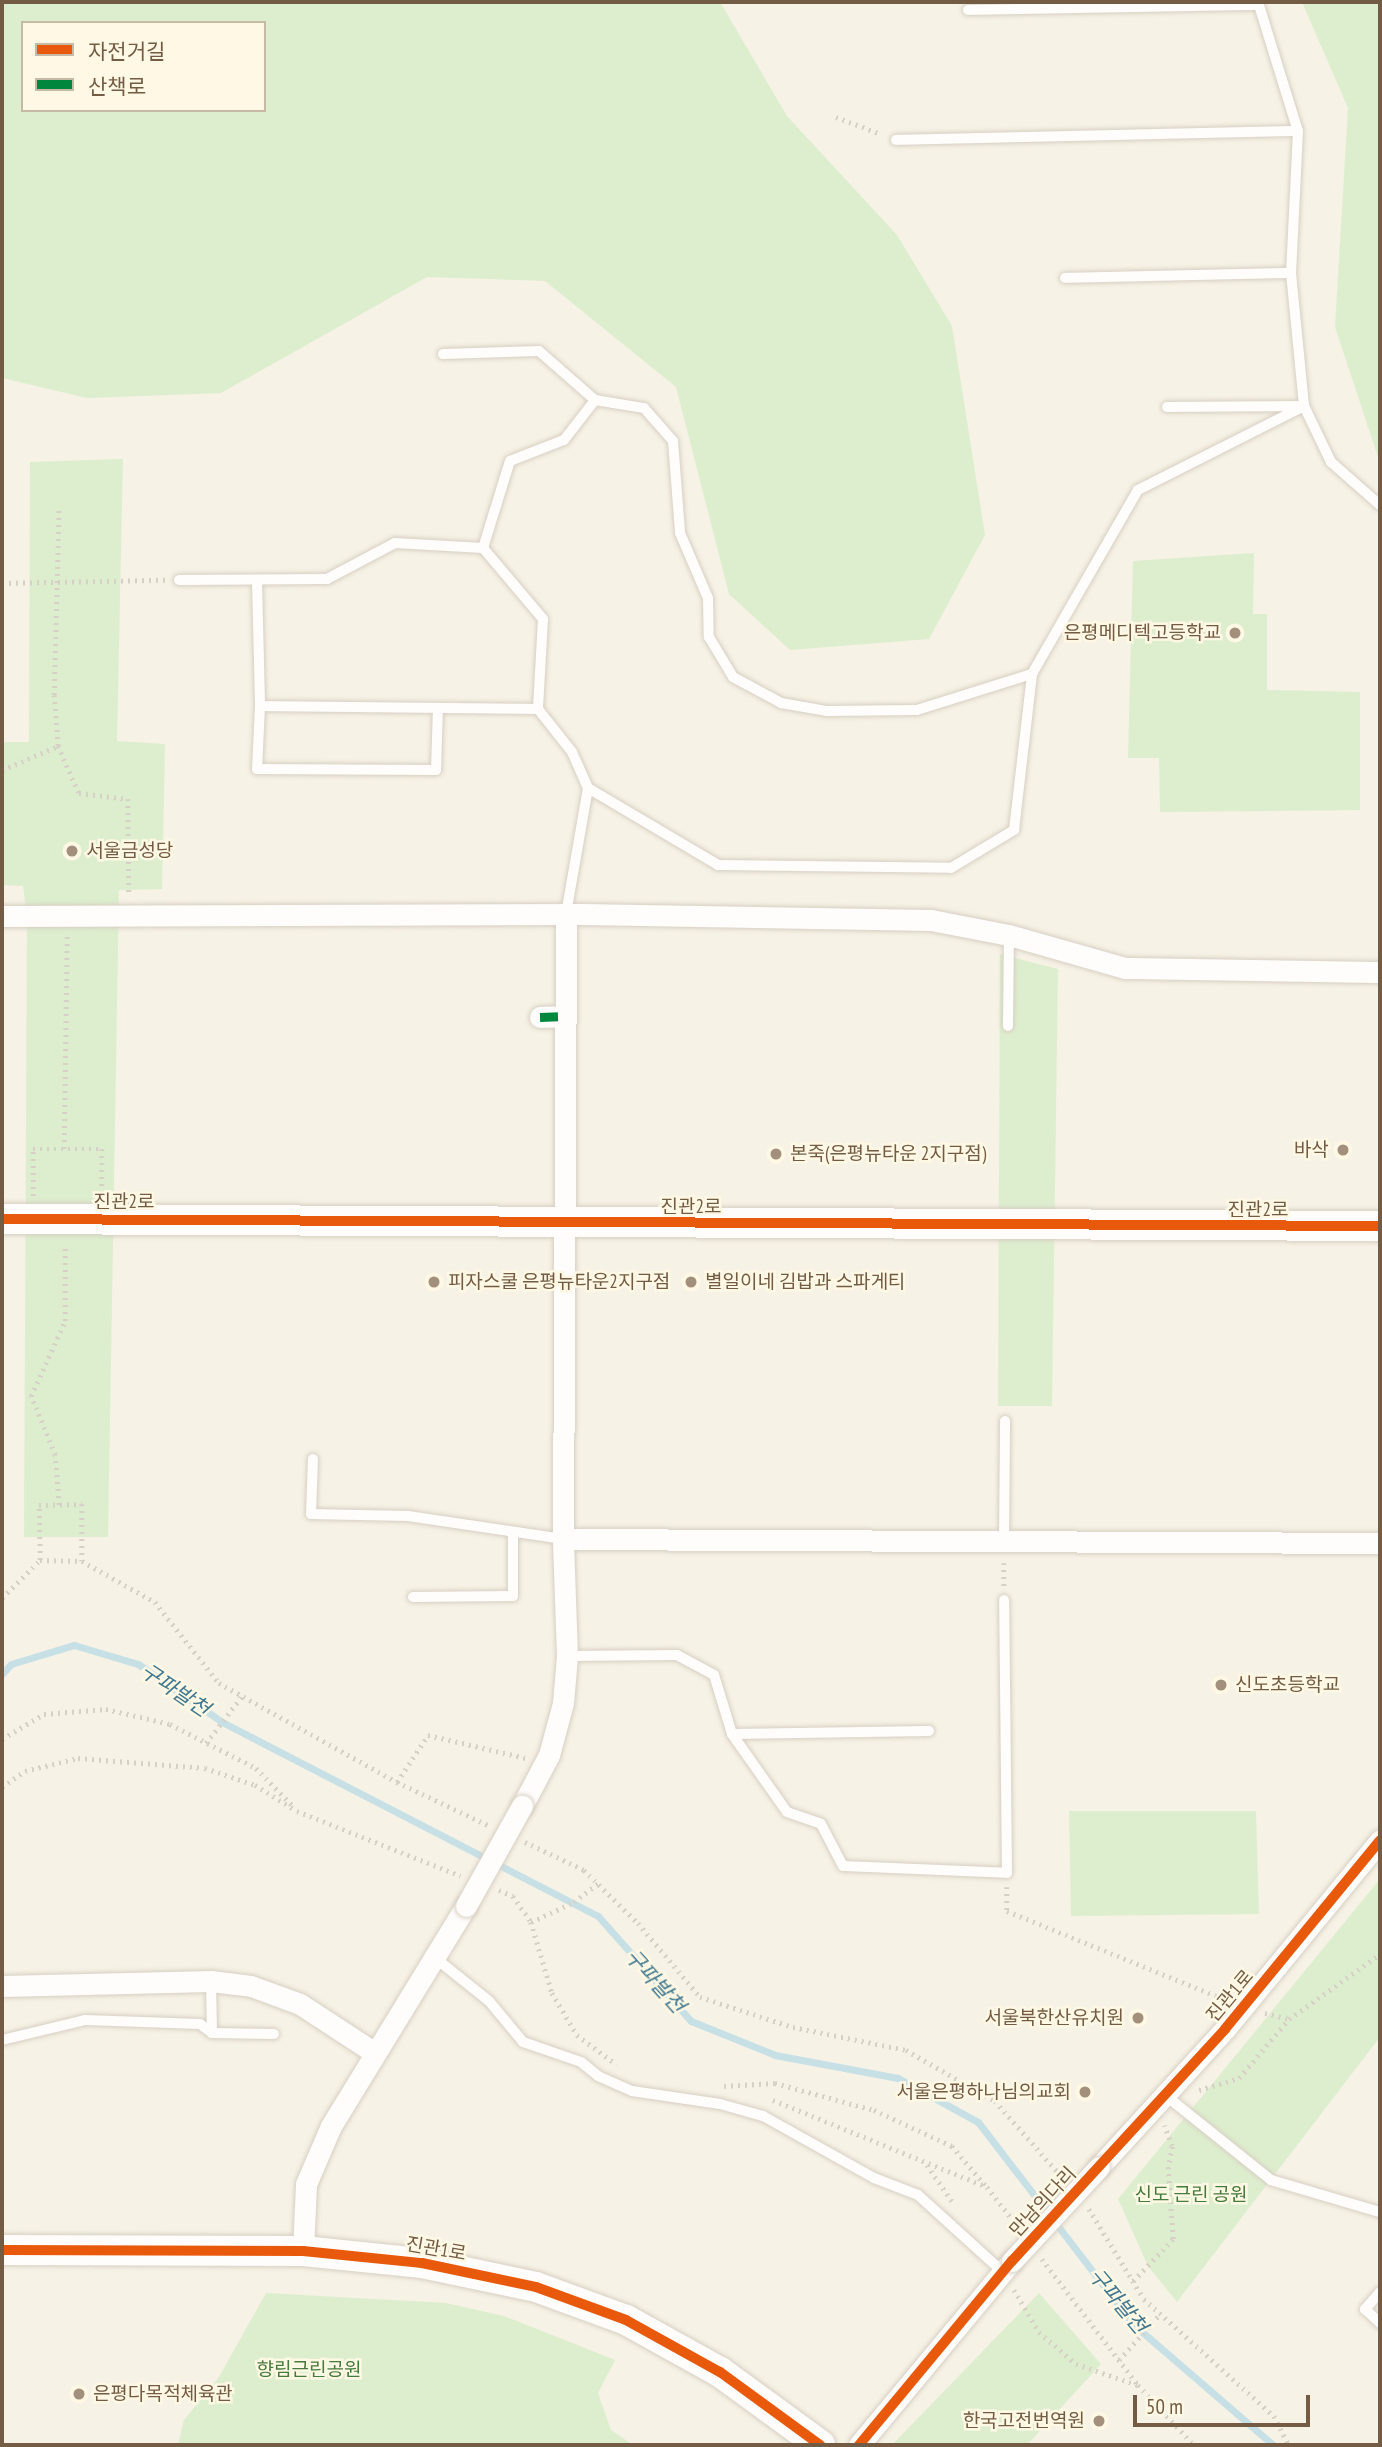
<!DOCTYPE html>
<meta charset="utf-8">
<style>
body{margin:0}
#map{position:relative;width:1382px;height:2447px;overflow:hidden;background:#f6f2e5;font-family:"PT Sans Narrow","Noto Sans KR",sans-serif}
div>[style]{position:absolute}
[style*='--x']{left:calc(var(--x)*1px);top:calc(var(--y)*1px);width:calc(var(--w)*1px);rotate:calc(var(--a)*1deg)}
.green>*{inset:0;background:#ddeece}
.stream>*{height:7px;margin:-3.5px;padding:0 3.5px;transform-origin:3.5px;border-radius:3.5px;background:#c6e0e6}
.path>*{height:4.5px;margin-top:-2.25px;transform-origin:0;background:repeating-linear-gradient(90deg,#d7d0c7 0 2px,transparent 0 7px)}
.roads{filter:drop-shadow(0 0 2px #d7cfc3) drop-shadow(0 0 2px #d7cfc3)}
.lane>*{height:10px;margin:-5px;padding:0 5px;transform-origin:5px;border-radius:5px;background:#fefdfb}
.street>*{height:21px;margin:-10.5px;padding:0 10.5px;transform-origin:10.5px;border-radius:10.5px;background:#fefdfb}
.secondary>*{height:30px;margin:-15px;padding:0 15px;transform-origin:15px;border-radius:15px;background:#fefdfb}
.bridges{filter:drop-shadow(0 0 2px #d7cfc3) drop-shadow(0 0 2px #d7cfc3)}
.street-bridge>*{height:21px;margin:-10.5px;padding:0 10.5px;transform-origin:10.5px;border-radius:10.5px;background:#fefdfb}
.quiet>*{height:9px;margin-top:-4.5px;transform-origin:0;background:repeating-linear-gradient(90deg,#00873e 0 18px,transparent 0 27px)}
.cycleway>*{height:10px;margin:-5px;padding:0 5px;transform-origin:5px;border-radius:5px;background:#e8590c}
.dots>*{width:19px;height:19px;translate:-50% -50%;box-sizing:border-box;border:4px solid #fff8e4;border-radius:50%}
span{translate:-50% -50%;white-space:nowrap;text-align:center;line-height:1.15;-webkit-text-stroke:5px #fff8e4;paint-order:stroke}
.poi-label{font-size:19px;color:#745c44}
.right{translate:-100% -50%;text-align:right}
.left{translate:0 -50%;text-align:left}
.street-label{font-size:19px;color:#745c44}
.park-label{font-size:19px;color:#467b3c}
.water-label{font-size:21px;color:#407890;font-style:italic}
.frame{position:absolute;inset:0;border:4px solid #745c44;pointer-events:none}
.legend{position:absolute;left:21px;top:21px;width:245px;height:91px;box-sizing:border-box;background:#fff8e4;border:2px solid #c7baa4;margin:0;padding:9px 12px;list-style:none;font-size:21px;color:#745c44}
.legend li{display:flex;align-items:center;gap:14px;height:35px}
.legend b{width:35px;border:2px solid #c7baa4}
.scale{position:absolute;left:1133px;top:2395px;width:177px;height:32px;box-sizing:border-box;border:4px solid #745c44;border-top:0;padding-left:9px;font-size:21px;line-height:24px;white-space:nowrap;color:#745c44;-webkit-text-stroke:5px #fff8e4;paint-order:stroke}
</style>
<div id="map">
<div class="green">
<div style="clip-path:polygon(evenodd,2px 2px,720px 2px,787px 116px,897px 235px,952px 326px,985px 535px,929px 639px,790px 650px,729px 594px,676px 387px,545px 281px,427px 277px,221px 393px,87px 398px,2px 378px,2px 2px,23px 23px,264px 23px,264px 110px,23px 110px,23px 23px)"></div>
<div style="clip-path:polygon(1302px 2px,1380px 2px,1380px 463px,1335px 327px,1348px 108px)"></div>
<div style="clip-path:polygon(123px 459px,117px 741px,165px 744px,162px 889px,119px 890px,108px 1537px,24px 1537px,27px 916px,23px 886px,2px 885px,2px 742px,29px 742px,30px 462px)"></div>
<div style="clip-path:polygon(1254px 553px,1253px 614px,1267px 614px,1267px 690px,1360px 692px,1360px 810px,1160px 812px,1159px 758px,1128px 758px,1133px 561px)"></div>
<div style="clip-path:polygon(1000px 954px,1058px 969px,1052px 1406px,998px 1406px)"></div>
<div style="clip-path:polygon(1069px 1811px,1256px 1811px,1259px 1914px,1071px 1916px)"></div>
<div style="clip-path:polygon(1380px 1879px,1380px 2037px,1177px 2302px,1148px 2266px,1118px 2199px)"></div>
<div style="clip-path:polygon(266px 2293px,446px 2303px,504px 2316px,615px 2360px,598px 2393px,611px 2430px,633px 2445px,178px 2445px,184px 2420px,219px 2377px)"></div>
<div style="clip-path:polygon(1039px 2293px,1101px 2364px,1027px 2445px,892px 2445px)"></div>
</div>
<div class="stream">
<div style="--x:2;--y:1674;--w:13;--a:-48"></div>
<div style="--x:11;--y:1664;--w:66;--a:-16.8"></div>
<div style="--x:74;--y:1645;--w:67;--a:16.5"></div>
<div style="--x:138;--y:1664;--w:102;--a:34.6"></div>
<div style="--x:222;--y:1722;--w:423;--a:27.3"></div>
<div style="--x:598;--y:1916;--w:140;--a:48.5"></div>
<div style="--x:691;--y:2021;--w:91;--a:22"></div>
<div style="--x:775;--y:2055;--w:125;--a:10.6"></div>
<div style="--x:898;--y:2078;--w:91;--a:28.8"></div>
<div style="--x:978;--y:2122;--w:255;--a:52.5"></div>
<div style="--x:1133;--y:2324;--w:185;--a:40.8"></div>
</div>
<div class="path">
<div style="--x:836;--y:117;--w:48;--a:20.7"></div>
<div style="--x:2;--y:583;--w:163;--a:-1.1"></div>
<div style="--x:58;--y:746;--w:51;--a:-94.5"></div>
<div style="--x:54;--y:695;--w:186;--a:-88.5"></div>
<div style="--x:2;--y:770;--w:61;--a:-23.2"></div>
<div style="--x:58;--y:746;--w:51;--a:65.9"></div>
<div style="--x:79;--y:793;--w:49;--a:7"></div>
<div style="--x:128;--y:799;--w:97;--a:89.4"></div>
<div style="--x:64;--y:1149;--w:213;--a:-89.2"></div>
<div style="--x:33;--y:1196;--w:47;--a:-90"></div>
<div style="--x:33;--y:1149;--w:69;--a:0"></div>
<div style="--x:102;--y:1149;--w:46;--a:90"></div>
<div style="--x:59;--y:1505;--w:50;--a:-94.6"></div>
<div style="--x:55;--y:1455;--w:64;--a:-112.1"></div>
<div style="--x:31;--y:1396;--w:82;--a:-65.6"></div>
<div style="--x:65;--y:1321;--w:76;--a:-90"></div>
<div style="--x:40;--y:1560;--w:55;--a:-91"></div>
<div style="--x:39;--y:1505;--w:43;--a:-1.3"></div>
<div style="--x:82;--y:1504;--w:57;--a:90"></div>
<div style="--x:1004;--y:1563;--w:23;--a:90"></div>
<div style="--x:2;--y:1598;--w:54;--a:-45"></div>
<div style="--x:40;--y:1560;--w:42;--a:1.4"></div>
<div style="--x:82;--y:1561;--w:84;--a:29.3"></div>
<div style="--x:155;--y:1602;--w:103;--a:51.7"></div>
<div style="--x:219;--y:1683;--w:204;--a:29.1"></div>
<div style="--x:397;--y:1782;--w:101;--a:25.3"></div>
<div style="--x:2;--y:1739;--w:49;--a:-30.8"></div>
<div style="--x:44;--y:1714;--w:62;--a:-4.6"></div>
<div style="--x:106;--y:1709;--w:66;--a:13.2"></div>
<div style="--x:170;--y:1724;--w:97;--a:27.1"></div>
<div style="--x:256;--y:1768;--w:52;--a:45.8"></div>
<div style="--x:206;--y:1743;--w:59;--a:-52.5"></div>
<div style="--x:397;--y:1782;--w:56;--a:-56.6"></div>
<div style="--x:428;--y:1735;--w:100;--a:13.3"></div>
<div style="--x:2;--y:1787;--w:28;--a:-35"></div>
<div style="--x:25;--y:1771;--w:55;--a:-13.8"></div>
<div style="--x:78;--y:1758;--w:127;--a:4.5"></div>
<div style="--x:205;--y:1768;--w:53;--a:18.8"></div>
<div style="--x:255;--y:1785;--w:49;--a:31.8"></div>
<div style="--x:297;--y:1811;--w:176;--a:21.6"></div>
<div style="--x:525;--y:1842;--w:65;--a:25.4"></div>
<div style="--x:584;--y:1870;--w:76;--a:44.5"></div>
<div style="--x:638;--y:1923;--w:97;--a:50"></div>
<div style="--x:700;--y:1997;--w:98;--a:17.9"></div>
<div style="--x:793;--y:2027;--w:115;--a:11.5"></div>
<div style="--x:906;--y:2050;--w:103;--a:29.8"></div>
<div style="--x:995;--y:2101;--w:103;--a:48.6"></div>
<div style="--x:1007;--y:1887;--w:24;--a:90"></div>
<div style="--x:1007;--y:1911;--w:234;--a:22.1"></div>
<div style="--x:499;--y:1890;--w:15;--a:23"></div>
<div style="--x:513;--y:1896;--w:32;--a:55"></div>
<div style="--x:531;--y:1922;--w:74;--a:73.5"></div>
<div style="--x:552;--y:1993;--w:49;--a:59.2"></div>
<div style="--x:577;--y:2035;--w:49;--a:36.6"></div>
<div style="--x:531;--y:1922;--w:47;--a:-24.9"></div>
<div style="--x:574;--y:1902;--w:31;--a:-38"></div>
<div style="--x:1265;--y:2013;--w:25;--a:14"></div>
<div style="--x:724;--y:2086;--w:51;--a:-3.4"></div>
<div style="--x:775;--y:2083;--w:103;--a:15.3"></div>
<div style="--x:874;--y:2110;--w:86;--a:24.8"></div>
<div style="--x:952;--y:2146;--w:52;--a:49.6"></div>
<div style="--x:1199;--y:2090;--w:42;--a:-16.7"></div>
<div style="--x:1239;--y:2078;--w:77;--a:-49.7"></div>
<div style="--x:1289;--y:2019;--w:112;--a:-35.5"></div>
<div style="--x:773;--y:2100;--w:231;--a:22.1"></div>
<div style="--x:987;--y:2187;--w:47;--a:51.9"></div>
<div style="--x:927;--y:2165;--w:44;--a:55.2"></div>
<div style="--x:1089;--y:2209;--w:105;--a:58.6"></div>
<div style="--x:1144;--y:2299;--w:175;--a:42"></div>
<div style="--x:1274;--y:2416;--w:33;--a:63"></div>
<div style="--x:1042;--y:2259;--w:158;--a:52.7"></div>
<div style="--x:1138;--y:2385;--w:82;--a:47"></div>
<div style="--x:1133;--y:2281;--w:58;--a:-46.4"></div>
<div style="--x:1173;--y:2239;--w:70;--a:-94.1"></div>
<div style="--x:1168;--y:2169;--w:23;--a:-80"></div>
<div style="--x:1172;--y:2146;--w:22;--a:-111"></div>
<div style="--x:1014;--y:2290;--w:49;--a:59.2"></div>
<div style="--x:1039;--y:2332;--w:49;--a:40.9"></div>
<div style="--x:1076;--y:2364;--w:65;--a:18.7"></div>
<div style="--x:1119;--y:2360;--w:62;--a:-48.3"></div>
</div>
<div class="roads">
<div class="lane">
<div style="--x:1258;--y:2;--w:135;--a:72.8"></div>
<div style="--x:1298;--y:131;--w:142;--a:92.8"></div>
<div style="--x:1291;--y:273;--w:134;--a:84.4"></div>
<div style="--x:1304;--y:406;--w:62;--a:64.3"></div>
<div style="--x:1331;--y:462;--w:65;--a:41.3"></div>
<div style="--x:968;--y:10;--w:291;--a:-1"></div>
<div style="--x:896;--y:140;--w:402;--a:-1.3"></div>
<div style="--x:1065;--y:278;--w:226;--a:-1.3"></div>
<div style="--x:443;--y:354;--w:96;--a:-1.8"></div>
<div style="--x:539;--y:351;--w:74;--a:41.2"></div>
<div style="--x:595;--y:400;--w:50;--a:9.3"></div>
<div style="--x:644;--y:408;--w:44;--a:48.7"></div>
<div style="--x:673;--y:441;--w:92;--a:85.6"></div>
<div style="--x:680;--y:533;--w:71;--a:66.7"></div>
<div style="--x:708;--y:598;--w:39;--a:89"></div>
<div style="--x:709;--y:637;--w:47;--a:59"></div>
<div style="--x:733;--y:677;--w:55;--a:28.4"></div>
<div style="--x:781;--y:703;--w:47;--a:9.9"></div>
<div style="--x:827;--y:711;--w:90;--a:-0.6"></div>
<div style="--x:917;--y:710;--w:121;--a:-17.4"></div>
<div style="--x:1167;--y:407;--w:135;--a:-0.4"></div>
<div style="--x:483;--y:548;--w:91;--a:-72.8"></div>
<div style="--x:510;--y:461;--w:58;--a:-21.3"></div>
<div style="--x:564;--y:440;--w:51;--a:-52.2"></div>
<div style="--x:179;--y:580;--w:148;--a:-0.4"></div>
<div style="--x:327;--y:579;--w:77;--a:-27.9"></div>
<div style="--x:395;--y:543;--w:88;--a:3.3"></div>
<div style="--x:483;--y:548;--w:93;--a:49.8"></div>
<div style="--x:543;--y:619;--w:90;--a:93.2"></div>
<div style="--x:538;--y:709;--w:55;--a:51.7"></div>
<div style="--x:572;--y:752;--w:39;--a:66"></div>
<div style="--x:588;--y:788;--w:151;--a:30.6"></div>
<div style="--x:718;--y:865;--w:233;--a:0.7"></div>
<div style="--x:951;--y:868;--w:74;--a:-31.1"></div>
<div style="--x:1014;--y:830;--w:157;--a:-83.4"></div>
<div style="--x:1032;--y:674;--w:212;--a:-60.1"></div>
<div style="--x:1138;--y:490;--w:186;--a:-26.8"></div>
<div style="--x:257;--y:581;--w:125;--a:88.6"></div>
<div style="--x:260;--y:706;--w:278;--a:0.6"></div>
<div style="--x:260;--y:706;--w:63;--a:92.7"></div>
<div style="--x:257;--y:769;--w:179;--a:0.3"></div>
<div style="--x:436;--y:770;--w:62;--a:-88.2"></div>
<div style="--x:566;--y:914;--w:128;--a:-80.1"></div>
<div style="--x:1008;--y:1026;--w:91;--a:-89.4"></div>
<div style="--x:313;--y:1459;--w:55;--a:92.1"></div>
<div style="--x:311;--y:1514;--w:97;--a:1.2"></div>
<div style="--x:408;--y:1516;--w:157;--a:8.4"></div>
<div style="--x:1004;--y:1543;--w:122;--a:-89.5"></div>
<div style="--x:413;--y:1597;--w:100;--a:-0.6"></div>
<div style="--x:513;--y:1596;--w:61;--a:-90"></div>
<div style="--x:567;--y:1656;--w:110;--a:-0.5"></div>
<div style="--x:677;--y:1655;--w:42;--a:28.4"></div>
<div style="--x:714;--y:1675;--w:62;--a:73"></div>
<div style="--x:732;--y:1734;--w:95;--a:54.8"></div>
<div style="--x:787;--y:1812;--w:36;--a:19"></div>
<div style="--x:821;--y:1824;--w:47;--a:62.4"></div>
<div style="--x:843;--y:1866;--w:164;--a:2.4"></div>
<div style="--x:1007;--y:1873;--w:273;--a:-90.6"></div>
<div style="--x:732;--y:1734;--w:197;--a:-0.9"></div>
<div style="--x:434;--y:1957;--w:70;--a:38.7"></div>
<div style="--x:489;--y:2001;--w:53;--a:50.3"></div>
<div style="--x:523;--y:2042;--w:61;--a:19"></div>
<div style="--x:581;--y:2062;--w:22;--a:39"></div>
<div style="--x:598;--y:2076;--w:37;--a:24"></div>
<div style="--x:632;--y:2091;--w:89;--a:8.4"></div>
<div style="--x:720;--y:2104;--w:45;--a:15.6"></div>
<div style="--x:763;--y:2116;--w:127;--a:29.2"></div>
<div style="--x:874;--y:2178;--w:47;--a:21.1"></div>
<div style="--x:918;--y:2195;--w:115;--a:42.2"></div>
<div style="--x:211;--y:1981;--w:52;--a:88.9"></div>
<div style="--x:2;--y:2040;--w:85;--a:-13.5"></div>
<div style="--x:85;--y:2020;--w:115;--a:2"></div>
<div style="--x:200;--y:2024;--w:15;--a:37"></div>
<div style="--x:212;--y:2033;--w:62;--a:0.9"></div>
<div style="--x:1165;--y:2095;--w:136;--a:38.7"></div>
<div style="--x:1271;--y:2180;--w:114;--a:16.4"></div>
<div style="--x:1380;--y:2292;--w:23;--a:131"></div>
<div style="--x:1365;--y:2309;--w:21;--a:43"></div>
</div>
<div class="street">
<div style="--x:2;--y:916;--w:580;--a:-0.2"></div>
<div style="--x:582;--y:914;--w:349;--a:1"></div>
<div style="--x:931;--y:920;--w:79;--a:10.9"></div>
<div style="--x:1009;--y:935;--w:121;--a:15.9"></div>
<div style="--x:1125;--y:968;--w:255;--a:0.9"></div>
<div style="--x:540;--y:1017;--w:26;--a:-2"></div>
<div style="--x:563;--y:1539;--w:817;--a:0.28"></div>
<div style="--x:522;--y:1806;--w:58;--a:-62.1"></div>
<div style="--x:549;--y:1755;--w:54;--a:-74.9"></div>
<div style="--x:563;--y:1703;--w:47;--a:-85.1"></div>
<div style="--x:567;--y:1656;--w:117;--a:-92"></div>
<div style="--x:563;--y:1539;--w:625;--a:-89.72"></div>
<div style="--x:2;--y:1986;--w:209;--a:-1.4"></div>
<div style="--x:211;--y:1981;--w:40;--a:7.1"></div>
<div style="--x:251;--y:1986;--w:52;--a:20.2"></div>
<div style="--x:300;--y:2004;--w:90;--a:33.2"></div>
<div style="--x:1099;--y:2167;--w:187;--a:-47.6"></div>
<div style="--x:1225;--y:2029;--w:244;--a:-50.6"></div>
<div style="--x:303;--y:2251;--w:67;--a:-87.4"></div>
<div style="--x:306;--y:2184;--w:63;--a:-66.7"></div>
<div style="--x:331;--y:2126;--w:258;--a:-58.5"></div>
<div style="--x:859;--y:2445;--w:239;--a:-50.3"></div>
</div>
<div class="secondary">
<div style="--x:2;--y:1219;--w:1378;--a:0.29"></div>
<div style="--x:2;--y:2250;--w:301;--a:0.2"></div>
<div style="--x:303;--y:2251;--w:120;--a:5.8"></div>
<div style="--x:422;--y:2263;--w:116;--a:11.9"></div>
<div style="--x:536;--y:2287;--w:96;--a:20.1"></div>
<div style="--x:626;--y:2320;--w:107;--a:29"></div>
<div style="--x:720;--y:2372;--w:124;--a:36.1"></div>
</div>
</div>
<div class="bridges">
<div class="street-bridge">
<div style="--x:466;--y:1906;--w:115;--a:-60.8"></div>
<div style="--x:1012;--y:2261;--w:128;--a:-47.2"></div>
</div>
</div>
<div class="quiet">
<div style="--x:540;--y:1017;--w:26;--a:-2"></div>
</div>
<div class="cycleway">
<div style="--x:2;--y:1219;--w:1378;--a:0.29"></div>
<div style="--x:2;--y:2250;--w:301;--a:0.2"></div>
<div style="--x:303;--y:2251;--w:120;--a:5.8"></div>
<div style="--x:422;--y:2263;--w:116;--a:11.9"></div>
<div style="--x:536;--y:2287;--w:96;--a:20.1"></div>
<div style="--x:626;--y:2320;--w:107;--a:29"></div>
<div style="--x:720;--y:2372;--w:124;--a:36.1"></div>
<div style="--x:859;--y:2445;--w:239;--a:-50.3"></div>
<div style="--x:1012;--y:2261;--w:315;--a:-47.4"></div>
<div style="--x:1225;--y:2029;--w:244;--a:-50.6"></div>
</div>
<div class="dots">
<div style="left:1235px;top:633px;background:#a2907c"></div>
<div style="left:72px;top:851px;background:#a2907c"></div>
<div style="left:1343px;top:1150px;background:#a2907c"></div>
<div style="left:776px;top:1154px;background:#a2907c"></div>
<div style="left:434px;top:1282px;background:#a2907c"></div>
<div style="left:691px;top:1282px;background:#a2907c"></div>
<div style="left:1221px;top:1685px;background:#a2907c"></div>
<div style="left:1138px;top:2018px;background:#a2907c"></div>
<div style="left:1085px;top:2092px;background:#a2907c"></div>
<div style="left:79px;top:2394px;background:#a2907c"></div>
<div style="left:1099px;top:2421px;background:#a2907c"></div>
</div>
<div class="poi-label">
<span class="right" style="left:1221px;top:633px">은평메디텍고등학교</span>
<span class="left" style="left:86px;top:851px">서울금성당</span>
<span class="right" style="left:1329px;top:1150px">바삭</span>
<span class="left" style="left:790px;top:1154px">본죽(은평뉴타운 2지구점)</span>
<span class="left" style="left:448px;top:1282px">피자스쿨 은평뉴타운2지구점</span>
<span class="left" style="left:705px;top:1282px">별일이네 김밥과 스파게티</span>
<span class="left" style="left:1235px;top:1685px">신도초등학교</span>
<span class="right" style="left:1124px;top:2018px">서울북한산유치원</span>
<span class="right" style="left:1071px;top:2092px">서울은평하나님의교회</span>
<span class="left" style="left:93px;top:2394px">은평다목적체육관</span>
<span class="right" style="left:1085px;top:2421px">한국고전번역원</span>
</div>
<div class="street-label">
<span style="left:124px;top:1202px">진관2로</span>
<span style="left:691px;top:1207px">진관2로</span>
<span style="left:1258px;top:1210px">진관2로</span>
<span style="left:1230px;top:1996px;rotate:-50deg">진관1로</span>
<span style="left:1043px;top:2202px;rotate:-47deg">만남의다리</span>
<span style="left:436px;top:2249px;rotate:10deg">진관1로</span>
</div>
<div class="park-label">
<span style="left:1191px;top:2195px">신도 근린 공원</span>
<span style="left:309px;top:2370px">향림근린공원</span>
</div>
<div class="water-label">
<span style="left:175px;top:1690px;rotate:34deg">구파발천</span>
<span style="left:655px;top:1981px;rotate:48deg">구파발천</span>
<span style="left:1118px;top:2301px;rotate:50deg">구파발천</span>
</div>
<div class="frame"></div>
<ul class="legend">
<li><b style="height:9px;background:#e8590c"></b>자전거길</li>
<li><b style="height:9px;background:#00873e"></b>산책로</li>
</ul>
<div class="scale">50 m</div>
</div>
